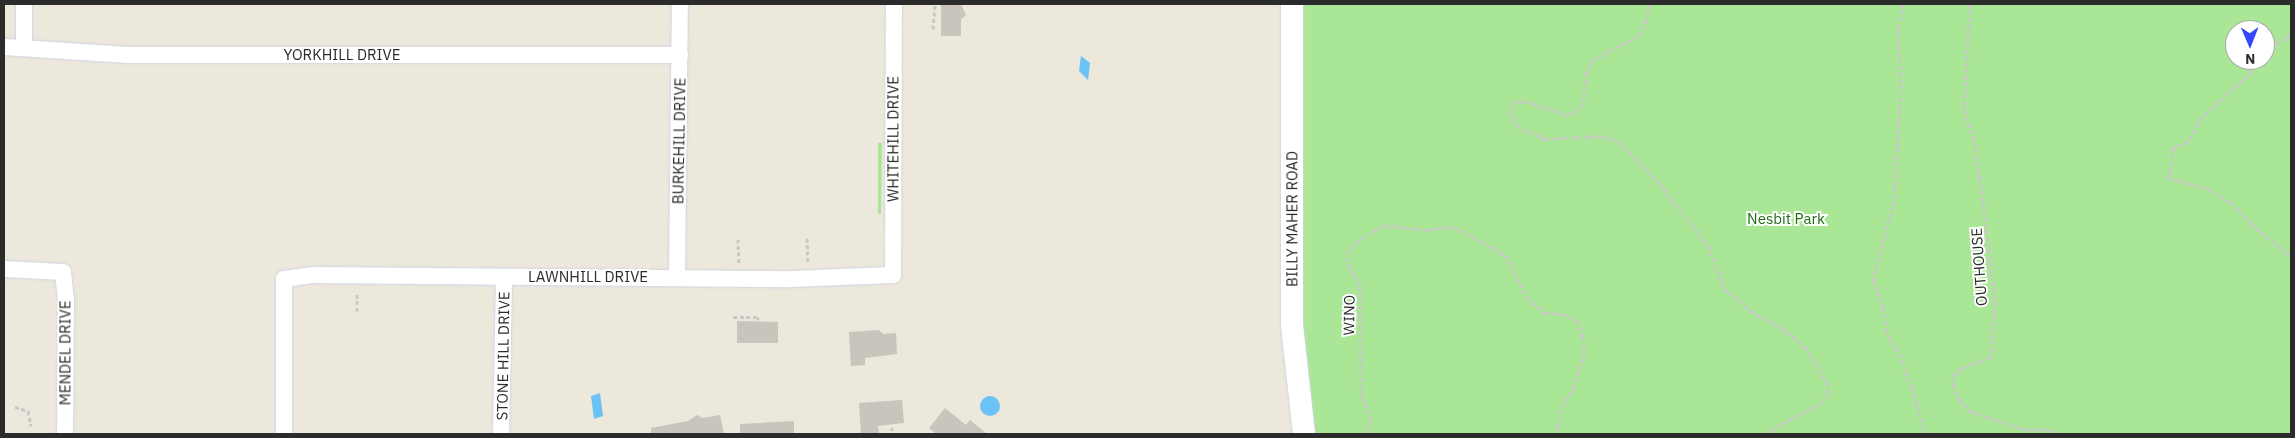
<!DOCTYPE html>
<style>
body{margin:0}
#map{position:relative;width:2295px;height:438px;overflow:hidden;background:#ede8dc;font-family:"IBM Plex Sans",sans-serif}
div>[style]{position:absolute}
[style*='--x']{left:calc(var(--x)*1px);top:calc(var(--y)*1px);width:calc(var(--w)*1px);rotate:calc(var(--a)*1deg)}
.green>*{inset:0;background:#a9e796}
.water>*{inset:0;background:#6ac2f5}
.round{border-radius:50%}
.building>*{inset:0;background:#c9c4bc}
.path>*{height:3px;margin-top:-1.5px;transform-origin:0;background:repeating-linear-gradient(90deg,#c8c8c8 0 4px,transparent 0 6.5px)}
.roads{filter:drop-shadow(0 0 1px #d1d3e4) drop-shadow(0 0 1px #d1d3e4)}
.street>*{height:16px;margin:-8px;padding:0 8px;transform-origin:8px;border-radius:8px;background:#fff}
.secondary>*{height:22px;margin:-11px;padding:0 11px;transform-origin:11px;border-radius:11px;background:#fff}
span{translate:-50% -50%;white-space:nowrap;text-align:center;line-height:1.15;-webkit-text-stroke:4px #fff;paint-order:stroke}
.street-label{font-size:15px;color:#2b2b2b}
.park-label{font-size:15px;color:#1f6c16}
.frame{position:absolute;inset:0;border:5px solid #2b2b2b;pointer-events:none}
.north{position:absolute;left:2225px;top:20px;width:50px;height:50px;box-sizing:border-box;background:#fff;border:1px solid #aaa;border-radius:50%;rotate:179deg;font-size:14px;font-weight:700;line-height:20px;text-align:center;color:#2b2b2b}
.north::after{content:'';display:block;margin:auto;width:18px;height:22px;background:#3748ff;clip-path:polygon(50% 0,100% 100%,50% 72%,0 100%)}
</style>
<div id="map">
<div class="green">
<div style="clip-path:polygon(evenodd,1282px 4px,2291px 4px,2291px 434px,1306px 434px,1282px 4px,2235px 30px,2265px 30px,2265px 60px,2235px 60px,2235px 30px)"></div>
<div style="clip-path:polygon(878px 143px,882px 143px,881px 214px,878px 214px)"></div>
</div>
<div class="water">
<div style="clip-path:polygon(1081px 56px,1090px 63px,1088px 80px,1079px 71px)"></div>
<div style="clip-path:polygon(600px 393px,603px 416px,594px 419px,591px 396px)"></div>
<div class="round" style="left:980px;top:396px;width:20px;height:20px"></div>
</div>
<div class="building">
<div style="clip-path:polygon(941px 4px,961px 4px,966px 15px,961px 19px,961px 36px,941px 36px)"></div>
<div style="clip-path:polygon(737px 321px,778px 322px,778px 343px,737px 343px)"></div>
<div style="clip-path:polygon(879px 330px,883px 334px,896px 333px,897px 354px,865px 358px,865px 365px,851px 366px,849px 332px)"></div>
<div style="clip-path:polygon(902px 400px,904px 423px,878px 426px,879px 434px,861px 434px,859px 403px)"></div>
<div style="clip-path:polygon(945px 408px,966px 425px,970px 420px,987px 434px,936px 434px,929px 428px)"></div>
<div style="clip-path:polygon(697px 415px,702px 418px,720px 415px,724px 434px,651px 434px,651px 428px,688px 421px)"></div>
<div style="clip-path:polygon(794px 421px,794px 434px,740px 434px,740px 424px)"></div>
</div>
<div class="path">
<div style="--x:1649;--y:4;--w:16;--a:97"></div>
<div style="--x:1647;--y:20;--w:20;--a:120"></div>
<div style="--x:1637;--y:37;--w:48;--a:152.9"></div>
<div style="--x:1594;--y:59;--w:16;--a:120"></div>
<div style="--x:1586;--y:73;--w:25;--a:95"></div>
<div style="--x:1584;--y:98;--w:13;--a:113"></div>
<div style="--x:1579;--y:110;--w:13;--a:157"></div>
<div style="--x:1567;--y:115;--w:40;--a:-161.1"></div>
<div style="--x:1529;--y:102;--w:15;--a:-176"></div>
<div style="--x:1514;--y:101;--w:12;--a:114"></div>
<div style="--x:1509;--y:112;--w:17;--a:59"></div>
<div style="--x:1518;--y:127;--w:30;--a:24"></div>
<div style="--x:1545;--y:139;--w:57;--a:-3"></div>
<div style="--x:1602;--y:136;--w:19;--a:18"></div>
<div style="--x:1620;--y:142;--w:57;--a:46.4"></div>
<div style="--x:1659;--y:183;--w:80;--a:52.1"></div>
<div style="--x:1708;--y:246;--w:46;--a:69.6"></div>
<div style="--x:1724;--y:289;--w:35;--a:39"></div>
<div style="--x:1751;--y:311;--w:35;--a:29"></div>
<div style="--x:1782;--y:328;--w:30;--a:40"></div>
<div style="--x:1805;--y:347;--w:41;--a:57.8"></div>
<div style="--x:1827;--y:382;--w:11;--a:80"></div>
<div style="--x:1829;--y:393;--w:13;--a:129"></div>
<div style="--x:1821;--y:403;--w:64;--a:151"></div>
<div style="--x:1903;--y:4;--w:29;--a:100"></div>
<div style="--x:1898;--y:33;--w:51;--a:86.6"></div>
<div style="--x:1901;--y:84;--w:117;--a:93.4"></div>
<div style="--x:1894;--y:201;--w:82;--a:104.9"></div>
<div style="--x:1873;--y:280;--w:30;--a:70"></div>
<div style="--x:1883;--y:308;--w:28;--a:80"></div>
<div style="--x:1888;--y:336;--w:14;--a:56"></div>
<div style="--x:1896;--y:348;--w:42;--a:67.7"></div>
<div style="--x:1912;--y:387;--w:49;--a:74.5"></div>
<div style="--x:1970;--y:4;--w:107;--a:93.2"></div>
<div style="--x:1964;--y:111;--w:27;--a:70"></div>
<div style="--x:1973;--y:136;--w:43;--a:80.5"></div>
<div style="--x:1980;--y:178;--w:125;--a:83.1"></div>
<div style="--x:1995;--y:302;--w:55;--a:94.2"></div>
<div style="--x:1991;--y:357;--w:31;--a:159"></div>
<div style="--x:1962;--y:368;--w:12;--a:138"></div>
<div style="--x:1953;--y:376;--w:9;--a:90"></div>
<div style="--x:1953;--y:385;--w:17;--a:66"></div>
<div style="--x:1960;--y:401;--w:16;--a:43"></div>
<div style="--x:1972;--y:412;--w:54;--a:18.4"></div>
<div style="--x:2023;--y:429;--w:27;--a:2"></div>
<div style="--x:2050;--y:430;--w:7;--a:34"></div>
<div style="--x:933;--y:29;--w:25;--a:-85"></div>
<div style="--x:2265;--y:51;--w:31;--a:-32"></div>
<div style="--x:2259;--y:60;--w:20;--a:127"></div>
<div style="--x:2247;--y:76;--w:62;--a:137.6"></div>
<div style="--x:2201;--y:118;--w:27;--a:118"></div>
<div style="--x:2188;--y:142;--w:16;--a:158"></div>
<div style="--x:2173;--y:148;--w:30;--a:98"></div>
<div style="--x:2169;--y:178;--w:41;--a:15.4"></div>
<div style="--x:2209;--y:189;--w:25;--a:32"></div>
<div style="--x:2230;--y:202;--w:30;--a:46"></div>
<div style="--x:2251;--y:224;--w:52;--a:39.5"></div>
<div style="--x:807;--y:238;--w:24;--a:88"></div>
<div style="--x:738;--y:239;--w:24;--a:88"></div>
<div style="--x:357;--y:311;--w:18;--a:-90"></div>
<div style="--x:733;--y:317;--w:25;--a:0"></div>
<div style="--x:758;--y:317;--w:3;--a:90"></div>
<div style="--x:15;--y:407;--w:14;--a:17"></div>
<div style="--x:28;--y:411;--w:15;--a:79"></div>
<div style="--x:892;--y:427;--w:7;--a:90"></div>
<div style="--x:1365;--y:434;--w:15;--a:-67"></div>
<div style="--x:1371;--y:420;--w:28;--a:-111"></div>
<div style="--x:1361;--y:394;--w:109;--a:-90.5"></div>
<div style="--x:1360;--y:285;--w:21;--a:-119"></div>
<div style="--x:1350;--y:267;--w:13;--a:-103"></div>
<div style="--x:1347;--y:254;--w:15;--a:-53"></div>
<div style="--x:1356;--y:242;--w:33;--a:-31"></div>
<div style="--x:1384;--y:225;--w:40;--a:7.1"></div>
<div style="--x:1424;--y:230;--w:31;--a:-6"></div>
<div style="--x:1455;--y:227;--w:57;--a:29.2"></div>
<div style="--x:1505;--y:255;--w:48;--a:62.9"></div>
<div style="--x:1527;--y:298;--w:23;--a:41"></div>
<div style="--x:1544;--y:313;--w:20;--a:3"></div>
<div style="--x:1564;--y:314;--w:15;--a:28"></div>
<div style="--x:1577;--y:321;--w:17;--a:69"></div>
<div style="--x:1583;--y:337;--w:16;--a:86"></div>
<div style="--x:1584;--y:353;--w:34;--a:107"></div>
<div style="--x:1574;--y:386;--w:27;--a:118"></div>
<div style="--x:1561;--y:410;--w:16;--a:104"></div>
<div style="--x:1557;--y:426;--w:9;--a:69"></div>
</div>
<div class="roads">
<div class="street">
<div style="--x:4;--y:47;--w:125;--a:3.7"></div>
<div style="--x:129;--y:55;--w:551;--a:0"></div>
<div style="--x:24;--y:48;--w:44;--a:-90"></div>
<div style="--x:4;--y:269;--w:59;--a:2.9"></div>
<div style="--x:63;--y:272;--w:27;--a:84"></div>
<div style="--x:66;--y:299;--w:135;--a:90.4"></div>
<div style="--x:677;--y:278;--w:274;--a:-89.4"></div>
<div style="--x:284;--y:434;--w:155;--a:-90"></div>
<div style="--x:284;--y:279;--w:30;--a:-8"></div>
<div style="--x:314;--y:275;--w:477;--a:0.5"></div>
<div style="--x:791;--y:279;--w:102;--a:-2.2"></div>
<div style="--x:893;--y:275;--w:271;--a:-89.8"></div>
<div style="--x:501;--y:434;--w:157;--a:-88.9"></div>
</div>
<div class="secondary">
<div style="--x:1292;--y:4;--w:321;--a:90"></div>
<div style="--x:1292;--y:325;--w:110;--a:83.7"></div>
</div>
</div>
<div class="street-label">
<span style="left:342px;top:55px">YORKHILL DRIVE</span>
<span style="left:893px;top:139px;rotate:-90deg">WHITEHILL DRIVE</span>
<span style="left:679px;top:141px;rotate:-89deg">BURKEHILL DRIVE</span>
<span style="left:1292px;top:219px;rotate:-90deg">BILLY MAHER ROAD</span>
<span style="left:1979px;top:267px;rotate:-94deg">OUTHOUSE</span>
<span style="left:588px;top:277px">LAWNHILL DRIVE</span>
<span style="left:1349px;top:315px;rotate:-89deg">WINO</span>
<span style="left:65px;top:353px;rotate:-90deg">MENDEL DRIVE</span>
<span style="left:503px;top:356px;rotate:-89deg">STONE HILL DRIVE</span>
</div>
<div class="park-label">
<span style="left:1786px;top:219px">Nesbit Park</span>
</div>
<div class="frame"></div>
<div class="north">N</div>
</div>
